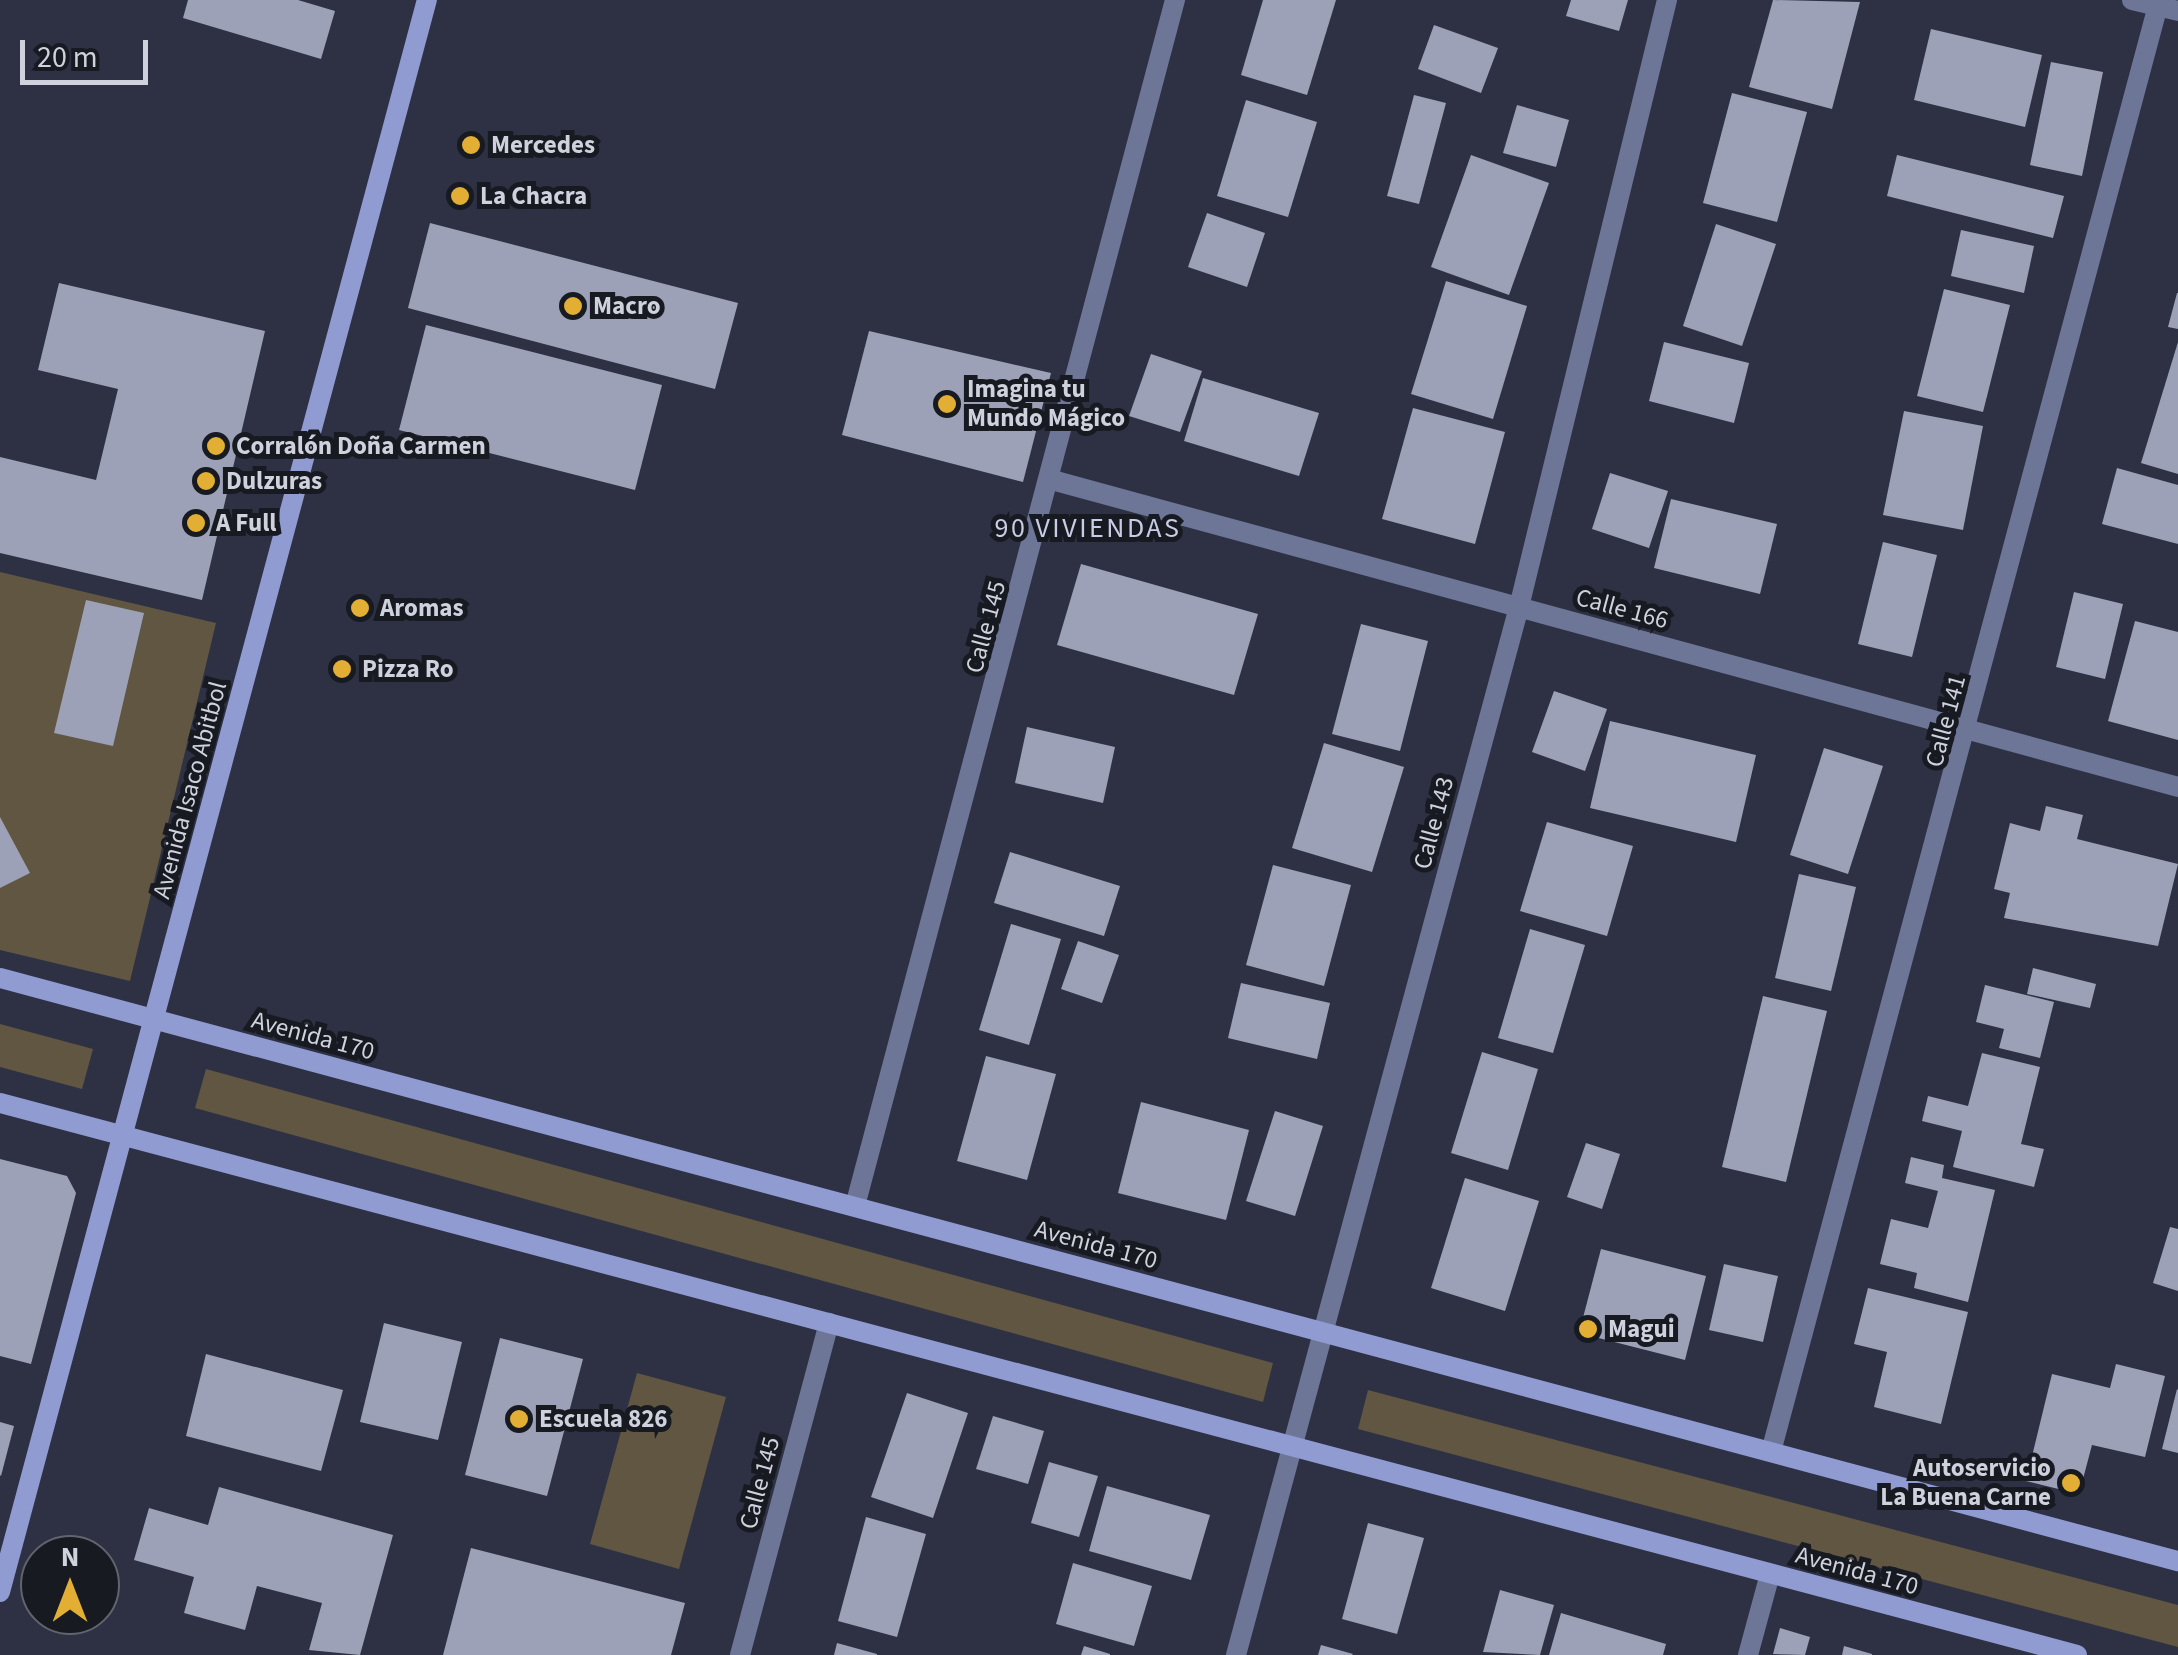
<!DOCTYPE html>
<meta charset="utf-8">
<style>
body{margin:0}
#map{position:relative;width:2178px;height:1655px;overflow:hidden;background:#2d3143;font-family:"Source Sans 3",sans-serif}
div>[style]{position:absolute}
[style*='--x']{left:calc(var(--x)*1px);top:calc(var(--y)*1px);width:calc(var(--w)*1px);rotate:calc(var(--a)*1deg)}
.green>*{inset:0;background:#615641}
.building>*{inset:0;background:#9ca1b7}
.street>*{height:20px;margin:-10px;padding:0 10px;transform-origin:10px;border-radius:10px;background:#6e7698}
.secondary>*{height:20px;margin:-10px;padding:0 10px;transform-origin:10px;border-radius:10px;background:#909bd2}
.dots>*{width:28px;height:28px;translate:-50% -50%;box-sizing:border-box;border:5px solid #181a22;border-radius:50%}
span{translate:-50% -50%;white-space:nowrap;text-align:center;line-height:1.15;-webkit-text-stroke:10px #181a22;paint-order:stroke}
.poi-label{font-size:25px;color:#cfd2dd;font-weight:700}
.left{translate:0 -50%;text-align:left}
.right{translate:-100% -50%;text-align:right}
.street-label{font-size:25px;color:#cfd2dd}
.neighbourhood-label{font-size:28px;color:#c7cde4;letter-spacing:2.5px}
.north{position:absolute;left:20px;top:1535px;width:100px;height:100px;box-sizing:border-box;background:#181a22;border:2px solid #61646d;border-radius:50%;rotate:0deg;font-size:28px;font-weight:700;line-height:40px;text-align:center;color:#cfd2dd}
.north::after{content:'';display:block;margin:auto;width:35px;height:45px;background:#e2af34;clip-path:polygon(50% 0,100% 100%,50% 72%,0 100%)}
.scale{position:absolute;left:20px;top:40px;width:128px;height:45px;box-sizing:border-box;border:5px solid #cfd2dd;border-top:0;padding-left:12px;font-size:30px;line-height:35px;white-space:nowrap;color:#cfd2dd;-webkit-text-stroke:8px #181a22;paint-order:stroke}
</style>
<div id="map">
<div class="green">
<div style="clip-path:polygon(0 572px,216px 623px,130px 981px,0 950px)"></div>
<div style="clip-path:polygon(0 1024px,93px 1049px,82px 1089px,0 1067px)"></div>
<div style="clip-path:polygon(206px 1069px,1273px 1363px,1263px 1402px,195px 1108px)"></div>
<div style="clip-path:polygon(637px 1373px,726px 1397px,679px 1569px,590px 1544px)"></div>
<div style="clip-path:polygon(1368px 1390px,2178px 1605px,2178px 1647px,1358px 1429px)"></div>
</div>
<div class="building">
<div style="clip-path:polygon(188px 0,298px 0,335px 11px,321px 59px,183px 18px)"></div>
<div style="clip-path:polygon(1263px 0,1336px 0,1307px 95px,1241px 75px)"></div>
<div style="clip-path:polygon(1571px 0,1628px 0,1619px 31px,1566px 16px)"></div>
<div style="clip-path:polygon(1773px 0,1860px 2px,1832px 109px,1749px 87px)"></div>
<div style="clip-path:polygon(1434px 25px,1498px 48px,1481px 93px,1418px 69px)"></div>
<div style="clip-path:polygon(1931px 29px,2042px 55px,2025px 127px,1914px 100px)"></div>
<div style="clip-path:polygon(2051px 62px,2103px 72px,2082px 176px,2030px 165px)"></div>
<div style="clip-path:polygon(1732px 93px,1807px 112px,1777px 222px,1703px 203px)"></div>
<div style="clip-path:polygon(1414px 95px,1446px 103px,1419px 204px,1387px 196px)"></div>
<div style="clip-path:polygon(1246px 100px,1317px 122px,1288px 217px,1217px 196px)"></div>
<div style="clip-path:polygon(1517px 105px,1569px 120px,1556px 167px,1503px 153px)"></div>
<div style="clip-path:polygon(1471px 155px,1549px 183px,1509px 295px,1431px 267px)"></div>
<div style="clip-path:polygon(1897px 155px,2064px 196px,2053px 238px,1887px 196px)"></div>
<div style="clip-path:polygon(1207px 213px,1265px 233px,1247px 287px,1188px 267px)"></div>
<div style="clip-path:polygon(430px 223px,738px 303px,715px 389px,408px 308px)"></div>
<div style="clip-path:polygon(1716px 224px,1776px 244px,1742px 346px,1683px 326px)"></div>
<div style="clip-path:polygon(1961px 230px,2034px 246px,2024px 293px,1951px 276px)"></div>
<div style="clip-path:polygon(1446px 281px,1527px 306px,1493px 419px,1411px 394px)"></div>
<div style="clip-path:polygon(59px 283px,265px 331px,202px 600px,0 553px,0 457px,96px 480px,118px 389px,38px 370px)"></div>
<div style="clip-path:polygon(1944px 289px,2010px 305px,1983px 412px,1917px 396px)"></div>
<div style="clip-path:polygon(2177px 293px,2178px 293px,2178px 329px,2168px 327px)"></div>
<div style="clip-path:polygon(426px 325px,662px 385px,635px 490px,399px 430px)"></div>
<div style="clip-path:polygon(869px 331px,1051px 373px,1023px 482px,842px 435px)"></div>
<div style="clip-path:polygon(1664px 342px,1749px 363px,1734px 423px,1649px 401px)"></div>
<div style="clip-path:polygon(2178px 342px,2178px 474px,2141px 463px)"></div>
<div style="clip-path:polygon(1151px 354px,1202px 371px,1180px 432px,1129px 416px)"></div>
<div style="clip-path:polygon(1203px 378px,1319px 413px,1299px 476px,1184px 441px)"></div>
<div style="clip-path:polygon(1413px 408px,1505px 432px,1475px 544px,1382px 519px)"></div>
<div style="clip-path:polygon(1904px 411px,1983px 426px,1963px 530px,1883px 515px)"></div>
<div style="clip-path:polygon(2117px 468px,2178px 485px,2178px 544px,2102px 524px)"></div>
<div style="clip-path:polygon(1610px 473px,1668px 491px,1649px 548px,1592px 529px)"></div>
<div style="clip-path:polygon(1671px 499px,1777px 524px,1760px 594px,1654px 568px)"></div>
<div style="clip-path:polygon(1883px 542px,1937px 555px,1912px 657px,1858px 644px)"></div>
<div style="clip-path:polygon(1081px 564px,1258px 614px,1234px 695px,1057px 645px)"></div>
<div style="clip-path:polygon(2074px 592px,2123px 604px,2105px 679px,2056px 667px)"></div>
<div style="clip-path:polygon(86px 600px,144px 613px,113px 746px,54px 733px)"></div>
<div style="clip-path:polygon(2135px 621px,2178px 632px,2178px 740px,2108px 721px)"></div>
<div style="clip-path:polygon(1361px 624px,1428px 641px,1400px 751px,1332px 734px)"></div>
<div style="clip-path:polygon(1554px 691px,1607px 709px,1585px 771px,1532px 752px)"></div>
<div style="clip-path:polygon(1610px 721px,1756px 755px,1736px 842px,1590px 808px)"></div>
<div style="clip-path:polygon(1027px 727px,1115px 747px,1103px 803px,1015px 783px)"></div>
<div style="clip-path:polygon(1324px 743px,1404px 767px,1372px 872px,1292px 848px)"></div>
<div style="clip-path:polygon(1824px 748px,1883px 766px,1848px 874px,1790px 855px)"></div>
<div style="clip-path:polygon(2046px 806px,2083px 815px,2077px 839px,2178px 864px,2158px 946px,2004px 918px,2010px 893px,1994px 889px,2010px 823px,2040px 831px)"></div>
<div style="clip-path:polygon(0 817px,30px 873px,0 888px)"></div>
<div style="clip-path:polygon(1547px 822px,1633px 846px,1607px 936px,1520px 911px)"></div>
<div style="clip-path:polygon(1010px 852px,1120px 886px,1104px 936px,994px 903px)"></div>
<div style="clip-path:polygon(1273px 865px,1351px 885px,1324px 986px,1246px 965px)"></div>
<div style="clip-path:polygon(1799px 874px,1856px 887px,1831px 991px,1775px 978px)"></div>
<div style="clip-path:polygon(1011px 924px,1061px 939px,1029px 1045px,979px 1030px)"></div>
<div style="clip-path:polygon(1530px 929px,1585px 945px,1553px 1053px,1498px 1038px)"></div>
<div style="clip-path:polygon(1078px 941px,1119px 955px,1102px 1003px,1061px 989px)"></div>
<div style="clip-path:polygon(2033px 968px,2096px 984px,2090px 1008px,2027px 994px)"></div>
<div style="clip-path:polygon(1241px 983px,1330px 1003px,1317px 1059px,1228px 1038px)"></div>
<div style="clip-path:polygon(1985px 985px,2054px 1002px,2040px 1058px,1999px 1048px,2004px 1029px,1976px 1022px)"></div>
<div style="clip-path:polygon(1763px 996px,1827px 1011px,1786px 1182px,1722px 1167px)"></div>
<div style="clip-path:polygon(1482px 1052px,1538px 1069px,1508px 1170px,1451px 1153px)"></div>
<div style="clip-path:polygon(1982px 1053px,2040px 1067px,2021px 1144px,2044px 1149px,2034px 1187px,1953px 1167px,1962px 1131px,1922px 1121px,1928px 1096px,1968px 1106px)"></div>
<div style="clip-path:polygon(986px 1056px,1056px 1074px,1027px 1180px,957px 1161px)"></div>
<div style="clip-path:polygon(1141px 1102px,1249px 1130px,1226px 1220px,1118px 1193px)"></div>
<div style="clip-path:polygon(1275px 1111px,1323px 1126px,1295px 1216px,1246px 1201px)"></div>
<div style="clip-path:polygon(1586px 1143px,1620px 1154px,1602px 1209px,1567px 1197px)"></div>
<div style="clip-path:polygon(1911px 1157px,1944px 1165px,1942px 1178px,1995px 1190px,1968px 1302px,1914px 1288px,1917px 1273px,1880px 1264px,1891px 1219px,1928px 1228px,1938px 1191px,1905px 1183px)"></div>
<div style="clip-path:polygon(0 1159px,67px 1176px,76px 1193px,31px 1364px,0 1356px)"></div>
<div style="clip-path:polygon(1465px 1178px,1539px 1201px,1505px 1311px,1431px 1288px)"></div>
<div style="clip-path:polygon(2170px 1227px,2178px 1229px,2178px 1291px,2153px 1283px)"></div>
<div style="clip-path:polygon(1601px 1249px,1706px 1276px,1685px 1360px,1579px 1333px)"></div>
<div style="clip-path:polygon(1724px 1264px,1778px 1276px,1763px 1342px,1709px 1330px)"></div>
<div style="clip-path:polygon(1868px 1288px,1968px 1312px,1941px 1424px,1874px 1407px,1887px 1352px,1854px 1344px)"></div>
<div style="clip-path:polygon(384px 1323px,462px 1342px,438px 1440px,360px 1422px)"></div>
<div style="clip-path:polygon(500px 1338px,583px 1359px,547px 1496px,465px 1475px)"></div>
<div style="clip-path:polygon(206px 1354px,343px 1390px,321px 1471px,186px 1436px)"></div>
<div style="clip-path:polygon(2116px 1364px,2165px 1376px,2145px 1457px,2092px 1445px,2079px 1494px,2026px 1481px,2052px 1374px,2110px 1388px)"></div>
<div style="clip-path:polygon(2177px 1389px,2178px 1390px,2178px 1453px,2162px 1449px)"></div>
<div style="clip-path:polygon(907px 1393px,968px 1413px,933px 1518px,871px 1497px)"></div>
<div style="clip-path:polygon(993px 1416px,1044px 1431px,1028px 1484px,976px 1469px)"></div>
<div style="clip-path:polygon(0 1422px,14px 1426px,1px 1476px,0 1475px)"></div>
<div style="clip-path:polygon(1049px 1462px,1098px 1476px,1079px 1537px,1031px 1523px)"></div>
<div style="clip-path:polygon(1107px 1486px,1210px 1515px,1191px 1580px,1089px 1551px)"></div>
<div style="clip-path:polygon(219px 1487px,393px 1535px,360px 1655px,309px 1650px,322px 1603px,257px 1586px,245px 1630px,184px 1613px,194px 1577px,134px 1560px,149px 1508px,208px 1525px)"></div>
<div style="clip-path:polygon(866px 1517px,926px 1534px,897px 1637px,838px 1621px)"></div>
<div style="clip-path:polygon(1368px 1523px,1424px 1538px,1397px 1634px,1342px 1619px)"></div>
<div style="clip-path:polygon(471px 1548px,685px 1603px,671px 1655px,443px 1655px)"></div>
<div style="clip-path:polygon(1073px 1563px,1152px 1586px,1134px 1646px,1056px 1624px)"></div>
<div style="clip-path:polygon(1500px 1590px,1554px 1605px,1540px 1655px,1483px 1652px)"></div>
<div style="clip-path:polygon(1561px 1613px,1666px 1644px,1663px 1655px,1549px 1655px)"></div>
<div style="clip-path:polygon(1780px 1628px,1810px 1637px,1805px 1655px,1773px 1654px)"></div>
<div style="clip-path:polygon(837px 1643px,877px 1654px,877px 1655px,834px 1655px)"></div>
<div style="clip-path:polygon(1321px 1645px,1353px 1654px,1352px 1655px,1318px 1655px)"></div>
<div style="clip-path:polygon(1084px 1646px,1110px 1654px,1110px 1655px,1081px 1655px)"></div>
<div style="clip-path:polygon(1844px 1646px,1872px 1654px,1872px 1655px,1842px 1655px)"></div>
</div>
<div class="street">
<div style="--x:2132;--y:0;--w:47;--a:13.4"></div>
<div style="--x:1052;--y:480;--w:1167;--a:15.25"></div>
<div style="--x:855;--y:1206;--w:1248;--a:-75.14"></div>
<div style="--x:1772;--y:1448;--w:1494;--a:-75.02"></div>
<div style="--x:740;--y:1655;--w:344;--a:-75"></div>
<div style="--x:1236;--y:1655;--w:1086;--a:-74.89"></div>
<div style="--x:1519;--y:607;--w:625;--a:-76.3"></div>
<div style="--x:1748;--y:1655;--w:84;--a:-74.8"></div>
</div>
<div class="secondary">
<div style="--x:0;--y:978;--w:2255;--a:14.99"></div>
<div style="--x:0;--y:1103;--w:2149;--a:14.88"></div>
<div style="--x:0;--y:1592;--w:1648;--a:-74.99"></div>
</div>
<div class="dots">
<div style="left:471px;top:145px;background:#e2af34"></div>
<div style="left:460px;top:196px;background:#e2af34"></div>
<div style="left:573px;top:306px;background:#e2af34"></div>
<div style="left:947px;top:404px;background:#e2af34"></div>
<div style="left:216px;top:446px;background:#e2af34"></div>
<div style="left:206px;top:481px;background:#e2af34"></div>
<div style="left:196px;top:523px;background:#e2af34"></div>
<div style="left:360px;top:608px;background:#e2af34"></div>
<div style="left:342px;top:669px;background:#e2af34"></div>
<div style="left:1588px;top:1329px;background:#e2af34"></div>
<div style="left:519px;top:1419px;background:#e2af34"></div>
<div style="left:2071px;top:1483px;background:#e2af34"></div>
</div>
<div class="poi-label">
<span class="left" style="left:491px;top:145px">Mercedes</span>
<span class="left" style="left:480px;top:196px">La Chacra</span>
<span class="left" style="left:593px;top:306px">Macro</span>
<span class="left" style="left:967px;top:404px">Imagina tu<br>Mundo Mágico</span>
<span class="left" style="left:236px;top:446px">Corralón Doña Carmen</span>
<span class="left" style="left:226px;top:481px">Dulzuras</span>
<span class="left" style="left:216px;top:523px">A Full</span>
<span class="left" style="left:380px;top:608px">Aromas</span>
<span class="left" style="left:362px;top:669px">Pizza Ro</span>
<span class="left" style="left:1608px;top:1329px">Magui</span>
<span class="left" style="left:539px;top:1419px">Escuela 826</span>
<span class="right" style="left:2051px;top:1483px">Autoservicio<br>La Buena Carne</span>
</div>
<div class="street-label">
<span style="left:1622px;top:609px;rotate:15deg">Calle 166</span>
<span style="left:986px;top:627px;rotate:-75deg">Calle 145</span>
<span style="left:1946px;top:721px;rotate:-75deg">Calle 141</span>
<span style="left:190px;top:790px;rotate:-75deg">Avenida Isaco Abitbol</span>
<span style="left:1434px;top:823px;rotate:-75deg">Calle 143</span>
<span style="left:313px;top:1036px;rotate:15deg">Avenida 170</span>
<span style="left:1096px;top:1245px;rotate:15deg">Avenida 170</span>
<span style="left:760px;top:1483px;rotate:-75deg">Calle 145</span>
<span style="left:1857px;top:1571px;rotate:15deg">Avenida 170</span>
</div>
<div class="neighbourhood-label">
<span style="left:1088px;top:528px">90 VIVIENDAS</span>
</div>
<div class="north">N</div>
<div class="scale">20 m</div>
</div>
